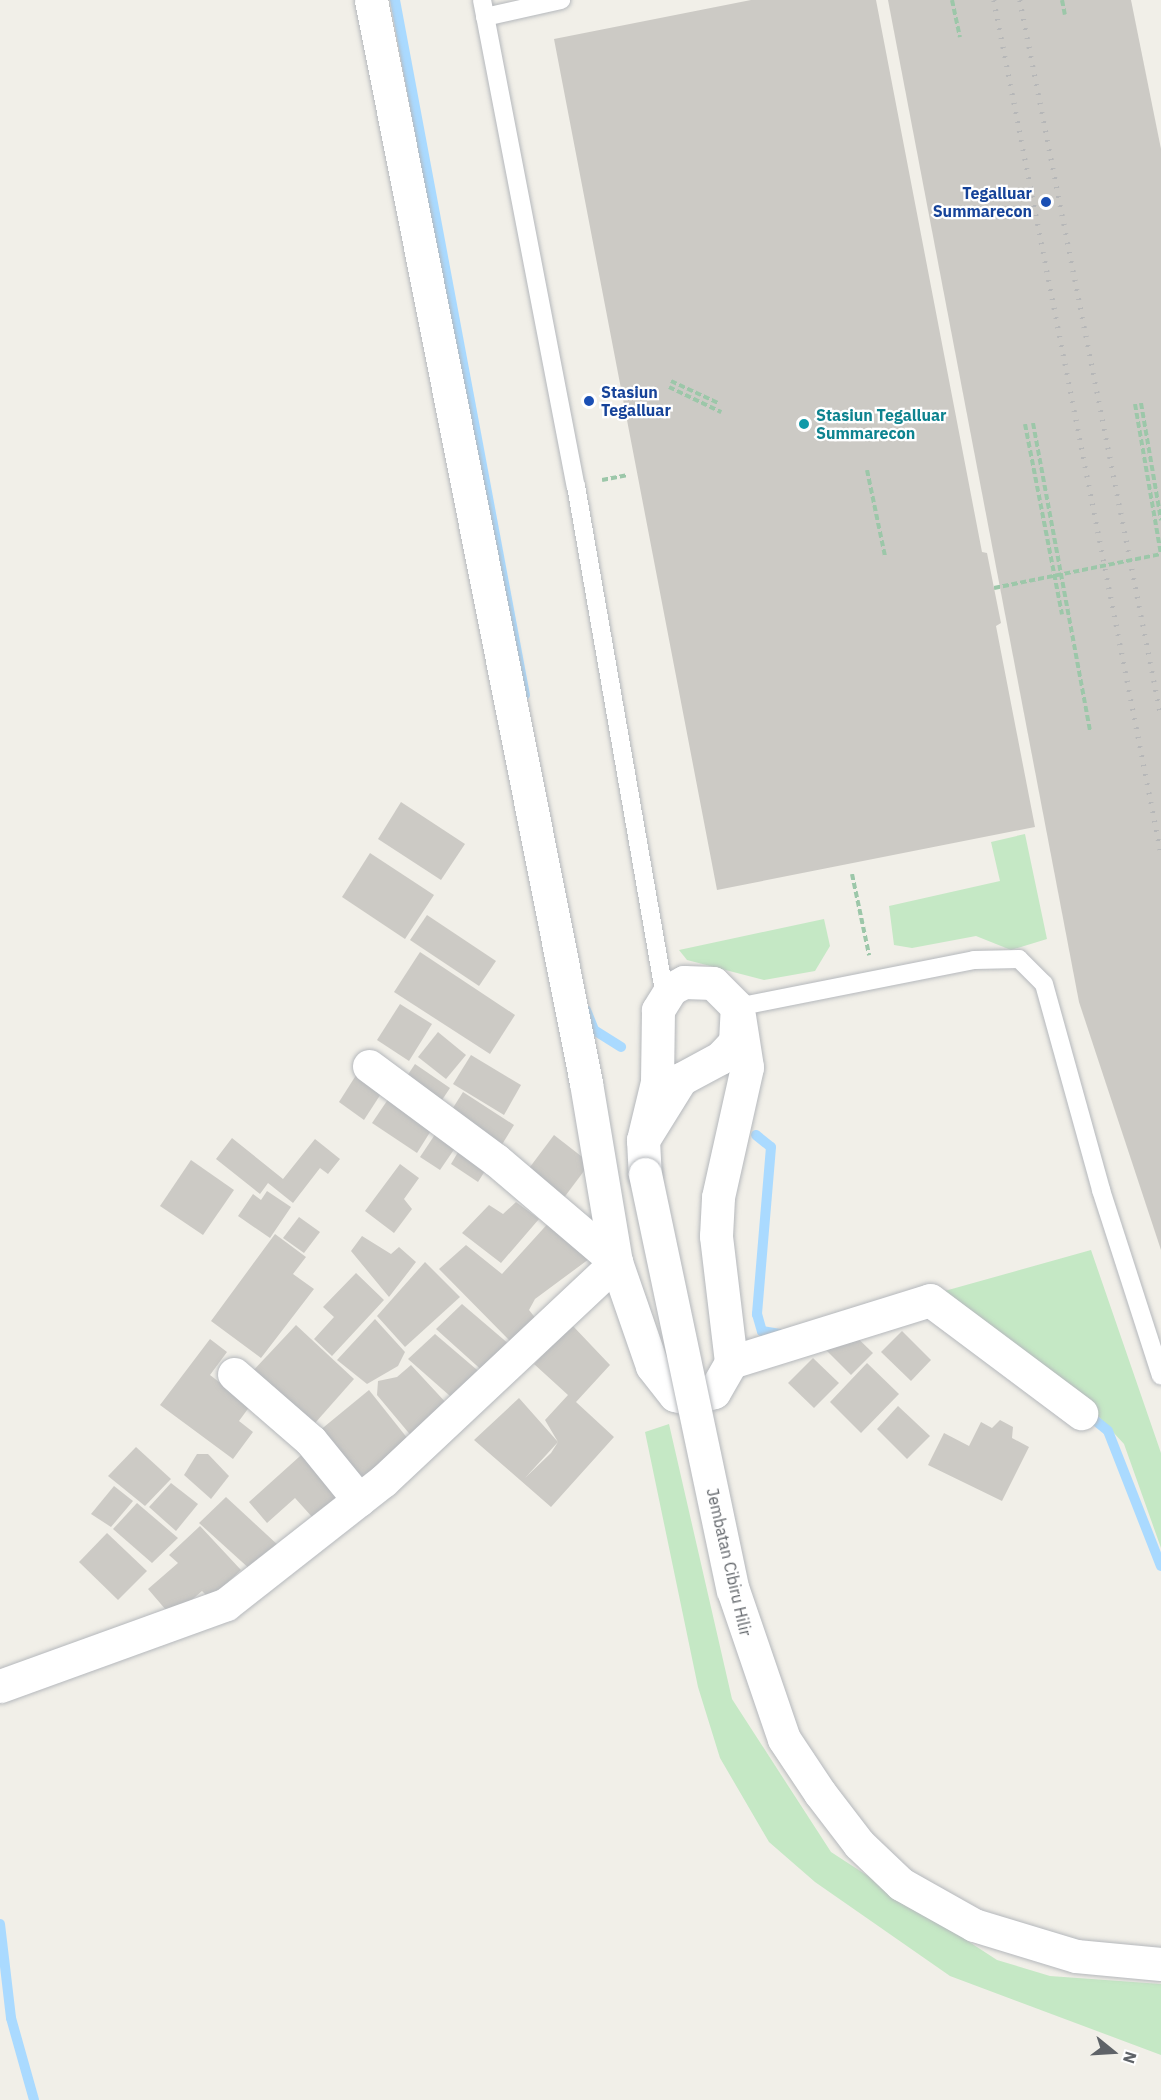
<!DOCTYPE html>
<style>
body{margin:0}
#map{position:relative;width:1161px;height:2100px;overflow:hidden;background:#f1efe8;font-family:"IBM Plex Sans",sans-serif}
div>[style]{position:absolute}
[style*='--x']{left:calc(var(--x)*1px);top:calc(var(--y)*1px);width:calc(var(--w)*1px);rotate:calc(var(--a)*1deg)}
.green>*{inset:0;background:#c5e8c5}
.stream>*{height:10px;margin:-5px;padding:0 5px;transform-origin:5px;border-radius:5px;background:#aadaff}
.building>*{inset:0;background:#cccac5}
.path>*{height:4px;margin-top:-2px;transform-origin:0;background:repeating-linear-gradient(90deg,#9cc7a9 0 6px,transparent 0 9px)}
.roads{filter:drop-shadow(0 0 2px #b5b8bc) drop-shadow(0 0 2px #b5b8bc)}
.service>*{height:18px;margin:-9px;padding:0 9px;transform-origin:9px;border-radius:9px;background:#fff}
.minor>*{height:33px;margin:-16.5px;padding:0 16.5px;transform-origin:16.5px;border-radius:16.5px;background:#fff}
.tertiary>*{height:33px;margin:-16.5px;padding:0 16.5px;transform-origin:16.5px;border-radius:16.5px;background:#fff}
.rail>*{height:4.5px;margin-top:-2.25px;transform-origin:0;background:repeating-linear-gradient(90deg,#b6b7b8 0 1.5px,transparent 0 9.5px)}
.path-bridge>*{height:4px;margin-top:-2px;transform-origin:0;background:repeating-linear-gradient(90deg,#9cc7a9 0 6px,transparent 0 9px)}
.bridges{filter:drop-shadow(0 0 2px #b5b8bc) drop-shadow(0 0 2px #b5b8bc)}
.tertiary-bridge>*{height:33px;margin:-16.5px;padding:0 16.5px;transform-origin:16.5px;border-radius:16.5px;background:#fff}
.dots>*{width:16px;height:16px;translate:-50% -50%;box-sizing:border-box;border:3px solid #fff;border-radius:50%}
span{translate:-50% -50%;white-space:nowrap;text-align:center;line-height:1.15;-webkit-text-stroke:4.5px #fff;paint-order:stroke}
.transit-label{font-size:16px;color:#164399;font-weight:700}
.right{translate:-100% -50%;text-align:right}
.left{translate:0 -50%;text-align:left}
.culture-label{font-size:16px;color:#0d838f;font-weight:700}
.street-label{font-size:16px;color:#5f6368}
.north{position:absolute;left:1083px;top:2022px;width:60px;height:60px;-webkit-text-stroke:4px #fff;paint-order:stroke;rotate:108deg;font-size:16px;font-weight:700;line-height:24px;text-align:center;color:#5f6368}
.north::after{content:'';display:block;margin:auto;width:21px;height:27px;background:#5f6368;clip-path:polygon(50% 0,100% 100%,50% 72%,0 100%)}
</style>
<div id="map">
<div class="green">
<div style="clip-path:polygon(1025px 834px,1047px 939px,1011px 950px,976px 936px,912px 948px,894px 945px,889px 906px,1000px 881px,991px 842px)"></div>
<div style="clip-path:polygon(824px 919px,830px 946px,815px 971px,764px 980px,687px 960px,679px 950px)"></div>
<div style="clip-path:polygon(1091px 1250px,1161px 1453px,1161px 1548px,1124px 1444px,1091px 1408px,941px 1292px)"></div>
<div style="clip-path:polygon(669px 1424px,732px 1699px,831px 1852px,997px 1960px,1050px 1976px,1161px 1984px,1161px 2055px,950px 1976px,815px 1882px,769px 1842px,720px 1758px,698px 1687px,645px 1432px)"></div>
</div>
<div class="stream">
<div style="--x:395;--y:0;--w:707;--a:79.41"></div>
<div style="--x:586;--y:1010;--w:22;--a:68"></div>
<div style="--x:594;--y:1030;--w:32;--a:32"></div>
<div style="--x:756;--y:1135;--w:19;--a:39"></div>
<div style="--x:771;--y:1147;--w:168;--a:94.8"></div>
<div style="--x:757;--y:1314;--w:18;--a:74"></div>
<div style="--x:762;--y:1331;--w:18;--a:9"></div>
<div style="--x:1086;--y:1413;--w:28;--a:39"></div>
<div style="--x:1108;--y:1431;--w:145;--a:68.6"></div>
<div style="--x:0;--y:1924;--w:95;--a:83.3"></div>
<div style="--x:11;--y:2018;--w:85;--a:74.3"></div>
</div>
<div class="building">
<div style="clip-path:polygon(751px 0,876px 0,982px 552px,987px 553px,1001px 623px,996px 626px,1035px 827px,717px 890px,554px 39px)"></div>
<div style="clip-path:polygon(888px 0,1131px 0,1161px 149px,1161px 1250px,1079px 1002px)"></div>
<div style="clip-path:polygon(401px 802px,465px 844px,441px 880px,378px 839px)"></div>
<div style="clip-path:polygon(370px 853px,434px 895px,405px 939px,342px 897px)"></div>
<div style="clip-path:polygon(427px 915px,496px 961px,479px 986px,410px 940px)"></div>
<div style="clip-path:polygon(420px 952px,515px 1015px,490px 1054px,394px 992px)"></div>
<div style="clip-path:polygon(400px 1004px,432px 1024px,409px 1061px,377px 1040px)"></div>
<div style="clip-path:polygon(438px 1032px,466px 1055px,446px 1079px,418px 1057px)"></div>
<div style="clip-path:polygon(471px 1055px,521px 1085px,504px 1115px,453px 1084px)"></div>
<div style="clip-path:polygon(415px 1064px,450px 1088px,436px 1109px,401px 1085px)"></div>
<div style="clip-path:polygon(360px 1069px,386px 1086px,364px 1120px,339px 1102px)"></div>
<div style="clip-path:polygon(393px 1092px,437px 1121px,417px 1153px,372px 1123px)"></div>
<div style="clip-path:polygon(463px 1092px,514px 1125px,498px 1151px,446px 1119px)"></div>
<div style="clip-path:polygon(442px 1124px,462px 1138px,440px 1170px,420px 1157px)"></div>
<div style="clip-path:polygon(554px 1135px,590px 1163px,560px 1203px,524px 1175px)"></div>
<div style="clip-path:polygon(232px 1138px,283px 1179px,315px 1139px,340px 1159px,328px 1174px,320px 1168px,293px 1203px,268px 1183px,260px 1194px,216px 1159px)"></div>
<div style="clip-path:polygon(464px 1142px,492px 1160px,478px 1182px,451px 1164px)"></div>
<div style="clip-path:polygon(191px 1160px,234px 1190px,203px 1235px,160px 1206px)"></div>
<div style="clip-path:polygon(400px 1164px,419px 1178px,404px 1199px,412px 1209px,394px 1233px,365px 1211px)"></div>
<div style="clip-path:polygon(267px 1191px,291px 1207px,270px 1238px,238px 1216px,253px 1194px,261px 1200px)"></div>
<div style="clip-path:polygon(516px 1202px,539px 1219px,501px 1263px,462px 1233px,489px 1205px,503px 1214px)"></div>
<div style="clip-path:polygon(299px 1217px,320px 1232px,304px 1253px,283px 1238px)"></div>
<div style="clip-path:polygon(552px 1219px,589px 1259px,535px 1299px,529px 1310px,537px 1320px,515px 1346px,439px 1269px,466px 1245px,502px 1274px)"></div>
<div style="clip-path:polygon(275px 1234px,306px 1257px,293px 1274px,314px 1289px,261px 1358px,211px 1321px)"></div>
<div style="clip-path:polygon(362px 1236px,391px 1254px,399px 1247px,416px 1262px,389px 1297px,351px 1251px)"></div>
<div style="clip-path:polygon(425px 1262px,460px 1297px,405px 1347px,377px 1316px)"></div>
<div style="clip-path:polygon(356px 1273px,384px 1300px,332px 1356px,314px 1339px,334px 1317px,323px 1307px)"></div>
<div style="clip-path:polygon(462px 1304px,510px 1345px,486px 1374px,436px 1329px)"></div>
<div style="clip-path:polygon(375px 1319px,405px 1352px,398px 1366px,367px 1384px,337px 1360px)"></div>
<div style="clip-path:polygon(296px 1325px,354px 1379px,308px 1431px,248px 1376px)"></div>
<div style="clip-path:polygon(evenodd,572px 1325px,610px 1365px,576px 1402px,614px 1437px,551px 1507px,474px 1440px,519px 1398px,558px 1442px,545px 1420px,568px 1395px,534px 1364px,572px 1325px,558px 1442px,551px 1453px,525px 1478px,558px 1442px)"></div>
<div style="clip-path:polygon(845px 1326px,873px 1353px,851px 1375px,824px 1348px)"></div>
<div style="clip-path:polygon(902px 1331px,931px 1360px,911px 1381px,881px 1352px)"></div>
<div style="clip-path:polygon(435px 1334px,483px 1375px,458px 1403px,408px 1359px)"></div>
<div style="clip-path:polygon(210px 1339px,227px 1352px,210px 1375px,250px 1406px,239px 1421px,253px 1432px,233px 1459px,160px 1405px)"></div>
<div style="clip-path:polygon(813px 1358px,839px 1383px,814px 1408px,788px 1383px)"></div>
<div style="clip-path:polygon(867px 1363px,899px 1394px,861px 1433px,830px 1402px)"></div>
<div style="clip-path:polygon(411px 1365px,449px 1406px,413px 1438px,377px 1395px,378px 1381px,397px 1377px)"></div>
<div style="clip-path:polygon(369px 1390px,412px 1444px,356px 1489px,313px 1436px)"></div>
<div style="clip-path:polygon(898px 1406px,930px 1436px,907px 1459px,877px 1429px)"></div>
<div style="clip-path:polygon(1000px 1420px,1013px 1427px,1012px 1438px,1029px 1447px,1002px 1501px,928px 1465px,944px 1433px,969px 1446px,981px 1422px,992px 1428px)"></div>
<div style="clip-path:polygon(136px 1447px,171px 1479px,145px 1506px,108px 1476px)"></div>
<div style="clip-path:polygon(309px 1448px,346px 1489px,313px 1518px,295px 1498px,267px 1523px,249px 1502px)"></div>
<div style="clip-path:polygon(197px 1454px,208px 1454px,229px 1476px,211px 1499px,184px 1475px)"></div>
<div style="clip-path:polygon(171px 1483px,198px 1504px,176px 1531px,149px 1507px)"></div>
<div style="clip-path:polygon(114px 1486px,133px 1501px,111px 1527px,91px 1514px)"></div>
<div style="clip-path:polygon(226px 1497px,279px 1546px,252px 1571px,199px 1523px)"></div>
<div style="clip-path:polygon(137px 1503px,178px 1538px,152px 1563px,113px 1529px)"></div>
<div style="clip-path:polygon(200px 1526px,241px 1570px,210px 1599px,202px 1591px,172px 1617px,148px 1589px,178px 1563px,169px 1555px)"></div>
<div style="clip-path:polygon(107px 1533px,147px 1571px,118px 1600px,79px 1562px)"></div>
</div>
<div class="path">
<div style="--x:952;--y:0;--w:38;--a:78"></div>
<div style="--x:1062;--y:0;--w:15;--a:79"></div>
<div style="--x:671;--y:381;--w:52;--a:25.1"></div>
<div style="--x:669;--y:387;--w:58;--a:25.7"></div>
<div style="--x:1141;--y:403;--w:119;--a:80.3"></div>
<div style="--x:1135;--y:404;--w:153;--a:80.2"></div>
<div style="--x:1033;--y:423;--w:314;--a:79.5"></div>
<div style="--x:1025;--y:424;--w:194;--a:79"></div>
<div style="--x:867;--y:470;--w:88;--a:78.2"></div>
<div style="--x:602;--y:480;--w:25;--a:-11"></div>
<div style="--x:852;--y:874;--w:83;--a:78.1"></div>
</div>
<div class="roads">
<div class="service">
<div style="--x:482;--y:0;--w:495;--a:79.1"></div>
<div style="--x:576;--y:486;--w:519;--a:80.12"></div>
<div style="--x:485;--y:17;--w:78;--a:-12.6"></div>
<div style="--x:737;--y:1007;--w:242;--a:-11.2"></div>
<div style="--x:974;--y:960;--w:45;--a:-1.3"></div>
<div style="--x:1019;--y:959;--w:35;--a:45"></div>
<div style="--x:1044;--y:984;--w:214;--a:74.5"></div>
<div style="--x:1101;--y:1190;--w:195;--a:72.1"></div>
</div>
<div class="minor">
<div style="--x:371;--y:0;--w:1104;--a:78.77"></div>
<div style="--x:586;--y:1083;--w:181;--a:80.5"></div>
<div style="--x:616;--y:1262;--w:110;--a:70.9"></div>
<div style="--x:652;--y:1366;--w:37;--a:52"></div>
<div style="--x:675;--y:1395;--w:16;--a:14"></div>
<div style="--x:691;--y:1399;--w:24;--a:-17"></div>
<div style="--x:714;--y:1392;--w:34;--a:-60"></div>
<div style="--x:731;--y:1362;--w:127;--a:-96.8"></div>
<div style="--x:716;--y:1236;--w:39;--a:-87"></div>
<div style="--x:718;--y:1197;--w:133;--a:-77.4"></div>
<div style="--x:747;--y:1067;--w:52;--a:-98.9"></div>
<div style="--x:731;--y:1362;--w:208;--a:-17.3"></div>
<div style="--x:930;--y:1300;--w:189;--a:36.8"></div>
<div style="--x:234;--y:1374;--w:102;--a:41"></div>
<div style="--x:311;--y:1441;--w:76;--a:50.9"></div>
<div style="--x:0;--y:1686;--w:240;--a:-19.9"></div>
<div style="--x:226;--y:1604;--w:199;--a:-38.1"></div>
<div style="--x:383;--y:1481;--w:320;--a:-43.2"></div>
<div style="--x:616;--y:1262;--w:157;--a:-139.6"></div>
<div style="--x:496;--y:1160;--w:158;--a:-143.5"></div>
</div>
<div class="tertiary">
<div style="--x:643;--y:1140;--w:72;--a:-58.1"></div>
<div style="--x:681;--y:1079;--w:44;--a:-28.3"></div>
<div style="--x:720;--y:1058;--w:22;--a:-47"></div>
<div style="--x:735;--y:1042;--w:35;--a:-87"></div>
<div style="--x:737;--y:1007;--w:34;--a:-135"></div>
<div style="--x:713;--y:983;--w:29;--a:-178"></div>
<div style="--x:684;--y:982;--w:15;--a:152"></div>
<div style="--x:671;--y:989;--w:25;--a:122"></div>
<div style="--x:658;--y:1010;--w:72;--a:90.8"></div>
<div style="--x:657;--y:1082;--w:60;--a:103.6"></div>
<div style="--x:643;--y:1140;--w:34;--a:87"></div>
</div>
</div>
<div class="rail">
<div style="--x:994;--y:0;--w:869;--a:78.92"></div>
<div style="--x:1020;--y:0;--w:730;--a:78.86"></div>
</div>
<div class="path-bridge">
<div style="--x:994;--y:588;--w:170;--a:-11.5"></div>
</div>
<div class="bridges">
<div class="tertiary-bridge">
<div style="--x:645;--y:1174;--w:425;--a:78.1"></div>
<div style="--x:733;--y:1590;--w:157;--a:71.1"></div>
<div style="--x:784;--y:1739;--w:65;--a:56.3"></div>
<div style="--x:820;--y:1793;--w:64;--a:52.6"></div>
<div style="--x:859;--y:1844;--w:58;--a:43.6"></div>
<div style="--x:901;--y:1884;--w:84;--a:29.3"></div>
<div style="--x:974;--y:1925;--w:107;--a:16.9"></div>
<div style="--x:1076;--y:1956;--w:85;--a:5.4"></div>
</div>
</div>
<div class="dots">
<div style="left:1046px;top:202px;background:#1a4fb4"></div>
<div style="left:589px;top:401px;background:#1a4fb4"></div>
<div style="left:804px;top:424px;background:#0f9aa8"></div>
</div>
<div class="transit-label">
<span class="right" style="left:1032px;top:202px">Tegalluar<br>Summarecon</span>
<span class="left" style="left:601px;top:401px">Stasiun<br>Tegalluar</span>
</div>
<div class="culture-label">
<span class="left" style="left:816px;top:424px">Stasiun Tegalluar<br>Summarecon</span>
</div>
<div class="street-label">
<span style="left:729px;top:1562px;rotate:77deg">Jembatan Cibiru Hilir</span>
</div>
<div class="north">N</div>
</div>
